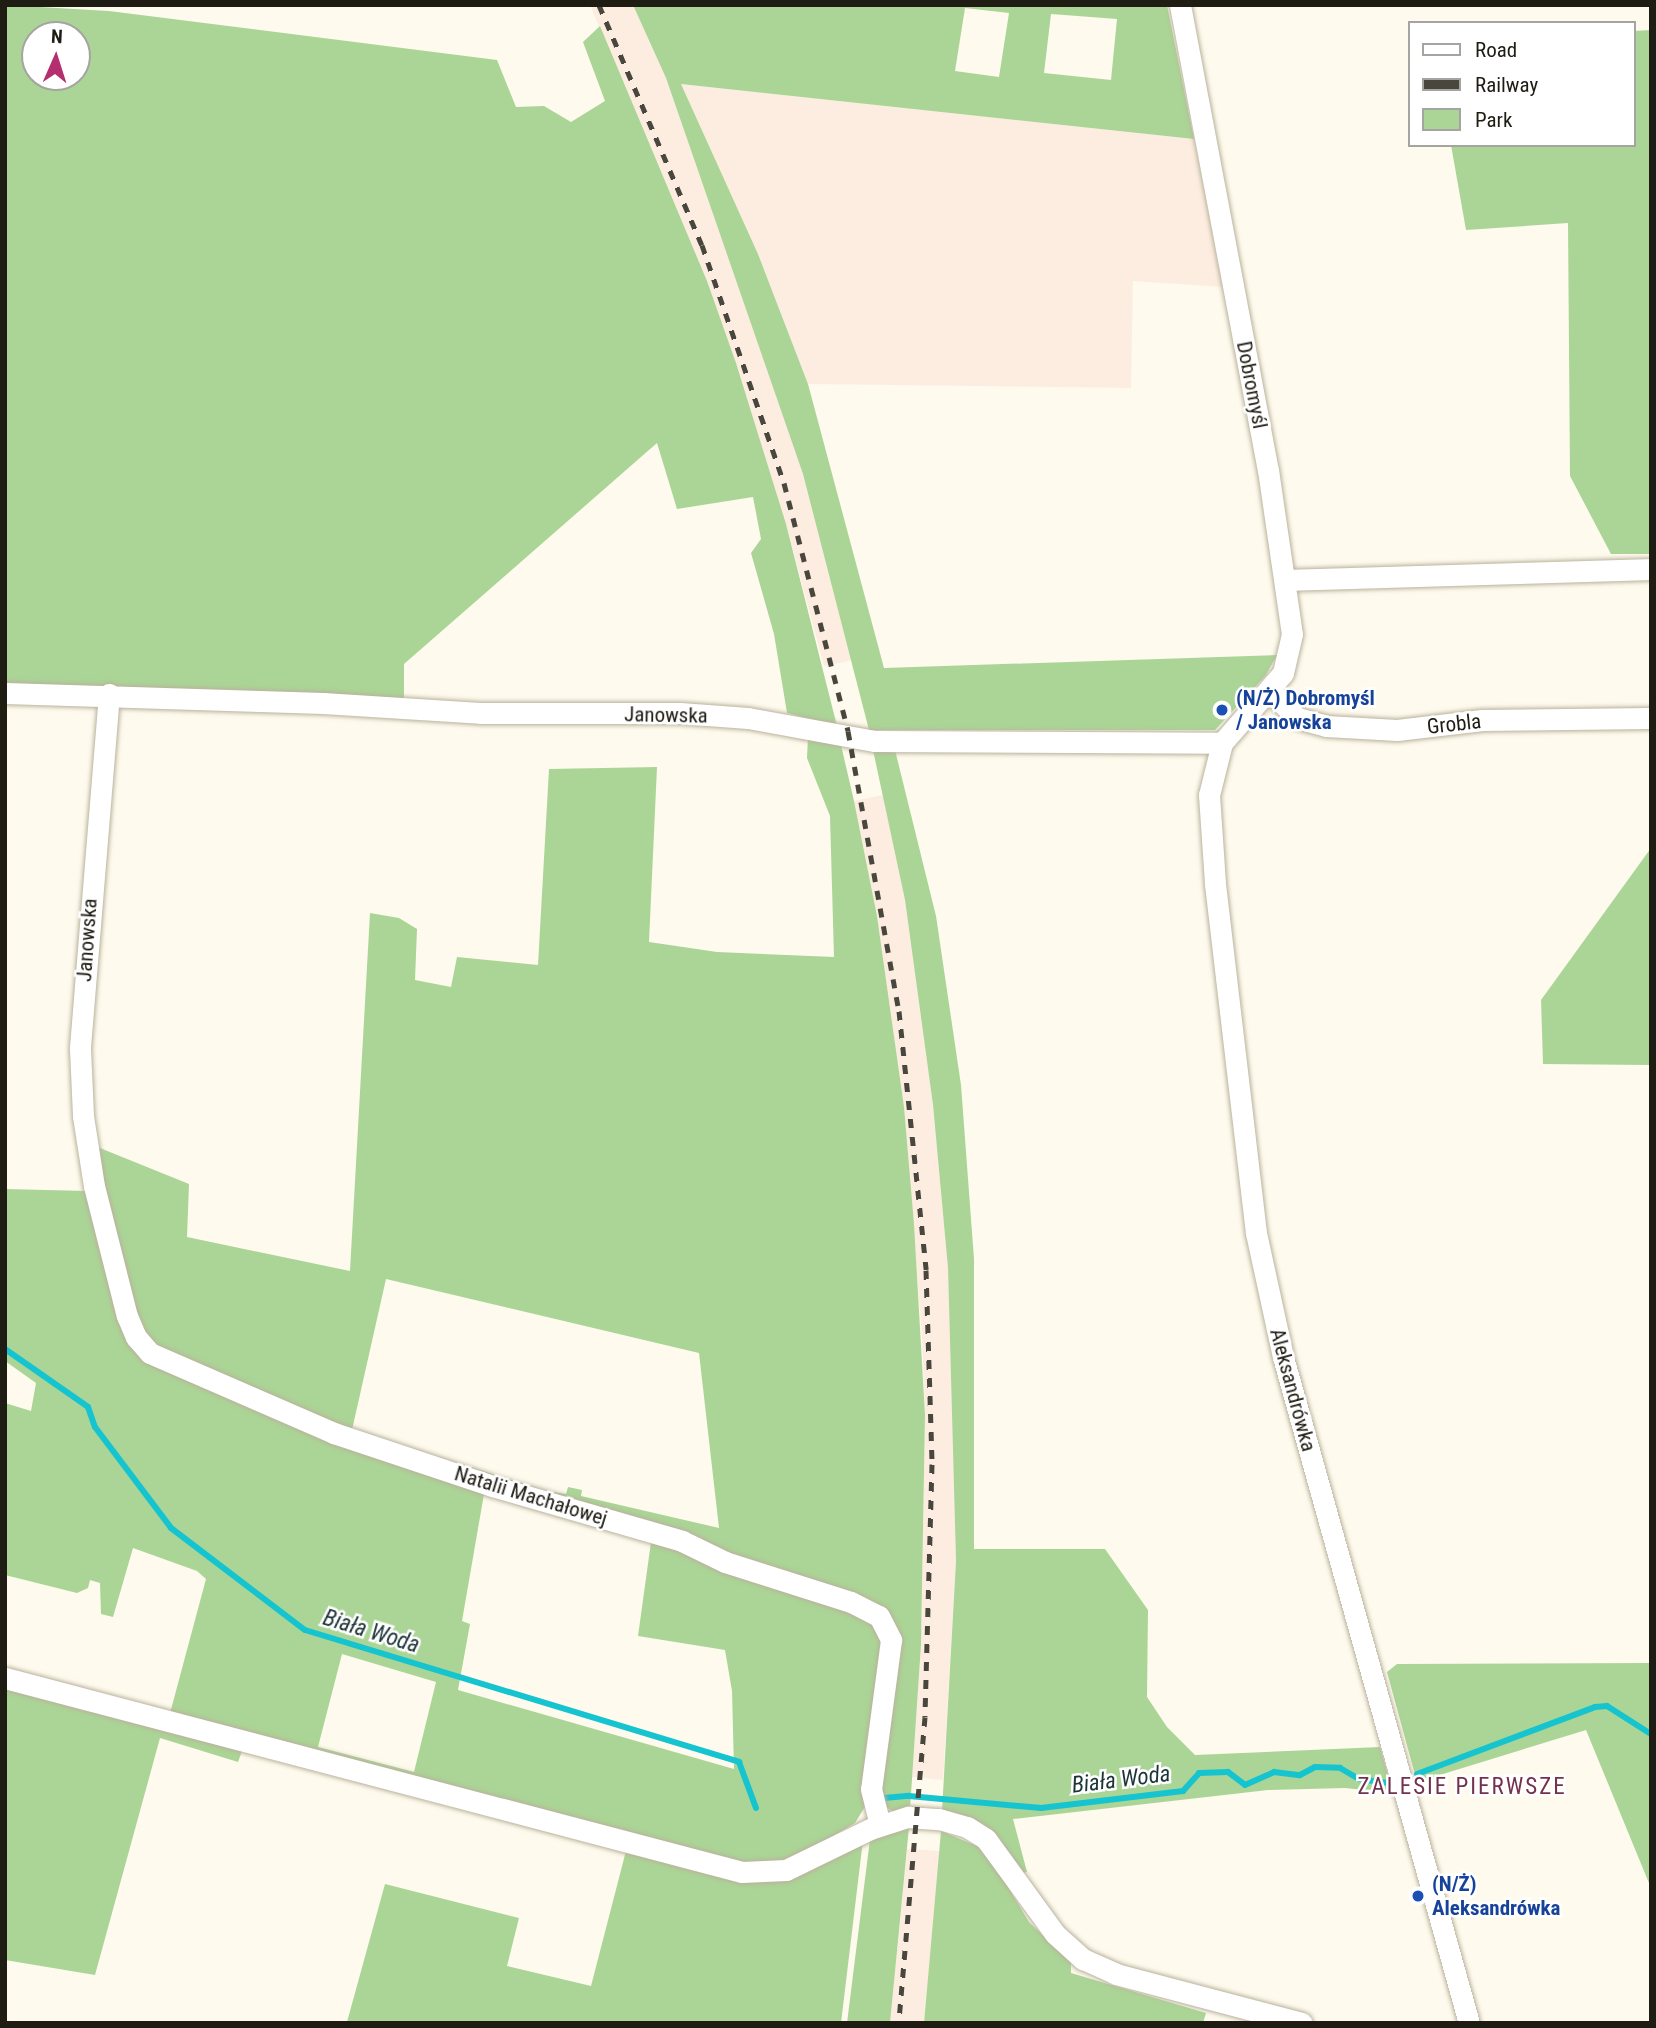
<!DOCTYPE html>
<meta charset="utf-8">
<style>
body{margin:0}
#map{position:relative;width:1656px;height:2028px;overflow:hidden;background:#fefaed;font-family:"Roboto Condensed",sans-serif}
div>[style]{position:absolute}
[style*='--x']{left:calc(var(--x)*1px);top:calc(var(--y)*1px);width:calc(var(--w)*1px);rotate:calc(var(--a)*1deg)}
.industrial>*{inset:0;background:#fdede0}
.green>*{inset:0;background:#abd596}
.stream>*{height:6px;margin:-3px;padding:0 3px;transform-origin:3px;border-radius:3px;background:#16c4d0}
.roads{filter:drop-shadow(0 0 2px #b9b29d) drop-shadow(0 0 2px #b9b29d)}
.minor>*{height:21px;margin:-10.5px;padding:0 10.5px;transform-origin:10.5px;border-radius:10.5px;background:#fff}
.rail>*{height:5px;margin-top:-2.5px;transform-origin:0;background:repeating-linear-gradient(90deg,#49463d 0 9px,transparent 0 18px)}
.dots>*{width:19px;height:19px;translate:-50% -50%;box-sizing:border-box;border:4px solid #fff;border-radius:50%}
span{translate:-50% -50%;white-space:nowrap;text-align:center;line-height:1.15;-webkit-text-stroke:5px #fff;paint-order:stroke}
.street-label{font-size:21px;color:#1f1c14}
.transit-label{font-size:21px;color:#164399;font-weight:700}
.left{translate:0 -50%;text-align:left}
.water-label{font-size:23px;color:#1c3437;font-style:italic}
.neighbourhood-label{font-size:23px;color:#74314e;letter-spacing:2px}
.frame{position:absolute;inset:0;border:7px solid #1f1c14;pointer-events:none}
.legend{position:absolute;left:1408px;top:21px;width:228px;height:126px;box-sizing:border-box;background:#fff;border:2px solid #a5a4a1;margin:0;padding:9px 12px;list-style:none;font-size:21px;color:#1f1c14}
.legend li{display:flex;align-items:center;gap:14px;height:35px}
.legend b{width:35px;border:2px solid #a5a4a1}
.north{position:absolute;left:21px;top:21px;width:70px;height:70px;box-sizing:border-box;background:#fff;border:2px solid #a5a4a1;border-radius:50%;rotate:3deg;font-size:19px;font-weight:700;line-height:28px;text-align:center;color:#1f1c14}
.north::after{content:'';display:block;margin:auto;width:24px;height:32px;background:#b52e70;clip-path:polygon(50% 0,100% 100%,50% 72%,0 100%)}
</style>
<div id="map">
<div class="industrial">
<div style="clip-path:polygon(590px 5px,633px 5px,666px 78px,804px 474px,853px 660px,824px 666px,786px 524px,707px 281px)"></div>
<div style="clip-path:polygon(681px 84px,1194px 139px,1223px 287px,1133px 281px,1131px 388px,808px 384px,758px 254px)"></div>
<div style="clip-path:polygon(883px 795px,905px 900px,933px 1105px,948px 1268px,956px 1561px,943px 1780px,912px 1777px,921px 1645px,925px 1415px,922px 1338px,904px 1107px,877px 916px,854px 801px)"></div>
<div style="clip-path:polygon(907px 1849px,940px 1851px,924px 2023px,890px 2023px)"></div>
</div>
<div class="green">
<div style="clip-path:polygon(evenodd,5px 5px,109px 11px,497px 60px,516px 107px,544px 106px,571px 122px,605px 101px,583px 42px,600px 26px,707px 281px,736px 363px,786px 524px,837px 726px,787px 713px,774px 634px,751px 553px,761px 539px,753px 497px,677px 509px,657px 443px,404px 664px,404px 699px,5px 683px,5px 5px,35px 35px,77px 35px,77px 77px,35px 77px,35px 35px)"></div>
<div style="clip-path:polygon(evenodd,633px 5px,1167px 5px,1194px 139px,681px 84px,758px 254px,808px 384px,884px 668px,1277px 655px,1266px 675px,1215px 730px,869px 730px,803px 474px,666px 78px,633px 5px,965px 8px,1009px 13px,999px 77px,955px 71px,965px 8px,633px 5px,1051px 14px,1117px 19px,1111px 80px,1044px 73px,1051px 14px)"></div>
<div style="clip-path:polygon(1651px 30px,1651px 554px,1611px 554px,1570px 476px,1568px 223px,1466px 230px,1451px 145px,1633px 145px,1633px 31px)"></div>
<div style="clip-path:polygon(evenodd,808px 737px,841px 745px,854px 801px,877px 916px,904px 1107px,914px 1224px,925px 1415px,921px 1645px,910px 1809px,894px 1812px,881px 1804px,885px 1613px,335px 1428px,153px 1348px,141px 1334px,95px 1146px,189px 1184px,187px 1237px,350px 1271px,370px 913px,399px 918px,417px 929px,415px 980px,451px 987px,457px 957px,538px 965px,549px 769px,657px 767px,649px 942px,717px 952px,834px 957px,830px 816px,807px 758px,808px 737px,386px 1279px,699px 1353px,719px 1528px,581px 1496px,582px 1490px,568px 1487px,566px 1494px,546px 1491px,352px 1430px,386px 1279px)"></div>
<div style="clip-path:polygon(873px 750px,895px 750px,936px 916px,961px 1085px,974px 1259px,974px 1549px,1105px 1549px,1148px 1610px,1147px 1697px,1167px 1727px,1195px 1755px,1380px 1747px,1393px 1793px,1345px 1788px,1268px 1790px,1013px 1819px,1027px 1872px,1023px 1873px,1009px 1854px,942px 1811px,956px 1561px,948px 1268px,933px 1105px,905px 900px)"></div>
<div style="clip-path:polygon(1651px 848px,1651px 1065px,1543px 1064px,1541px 1000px)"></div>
<div style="clip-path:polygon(evenodd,5px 1189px,87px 1191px,145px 1357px,875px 1620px,882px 1632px,866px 1805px,855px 1823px,798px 1857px,764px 1867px,169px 1717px,206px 1579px,197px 1571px,133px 1548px,113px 1617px,101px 1614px,100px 1583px,90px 1580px,88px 1588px,77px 1593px,5px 1575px,5px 1403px,31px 1411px,36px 1383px,5px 1361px,5px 1189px,484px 1494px,651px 1542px,638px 1636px,725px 1650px,732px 1691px,734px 1769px,458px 1690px,470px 1624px,462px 1621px,484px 1494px,5px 1189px,342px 1654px,436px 1682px,414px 1772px,318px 1747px,342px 1654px)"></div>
<div style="clip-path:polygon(1651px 1663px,1651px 1888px,1586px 1730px,1417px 1782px,1387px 1672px,1397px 1664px)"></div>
<div style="clip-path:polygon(5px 1685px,242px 1751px,238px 1762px,160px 1738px,95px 1975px,5px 1960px)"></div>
<div style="clip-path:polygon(909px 1827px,890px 2023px,847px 2023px,870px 1839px)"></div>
<div style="clip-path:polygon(941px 1831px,977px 1846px,996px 1867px,1029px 1922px,1071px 1963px,1071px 1973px,1206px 2013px,1203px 2023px,924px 2023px)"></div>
<div style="clip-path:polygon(863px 1840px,841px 2023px,347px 2022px,385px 1884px,519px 1918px,507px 1966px,591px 1986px,627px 1847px,747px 1879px)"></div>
</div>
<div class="stream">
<div style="--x:5;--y:1349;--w:101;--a:34.9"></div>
<div style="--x:88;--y:1407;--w:21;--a:71"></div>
<div style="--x:95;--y:1427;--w:126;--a:53"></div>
<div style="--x:171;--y:1528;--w:168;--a:37.3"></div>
<div style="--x:305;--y:1630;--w:454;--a:16.9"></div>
<div style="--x:739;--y:1762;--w:49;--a:69.7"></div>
<div style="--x:1417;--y:1774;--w:190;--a:-20.6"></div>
<div style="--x:1595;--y:1707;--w:12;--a:-5"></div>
<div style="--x:1607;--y:1706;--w:52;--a:32.5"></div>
<div style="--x:884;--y:1798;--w:25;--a:-5"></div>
<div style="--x:909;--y:1796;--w:133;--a:5.2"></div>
<div style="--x:1041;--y:1808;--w:143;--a:-6.8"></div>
<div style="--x:1183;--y:1791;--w:24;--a:-48"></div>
<div style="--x:1199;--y:1773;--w:29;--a:-2"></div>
<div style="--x:1228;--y:1772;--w:21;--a:37"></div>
<div style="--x:1245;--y:1785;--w:32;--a:-24"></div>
<div style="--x:1274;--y:1772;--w:26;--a:7"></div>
<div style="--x:1300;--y:1775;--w:17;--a:-28"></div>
<div style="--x:1315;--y:1767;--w:25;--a:2"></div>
<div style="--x:1340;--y:1768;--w:22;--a:30"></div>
<div style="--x:1359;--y:1779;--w:27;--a:8"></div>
</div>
<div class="roads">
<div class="minor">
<div style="--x:1180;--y:5;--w:473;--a:79.3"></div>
<div style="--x:1268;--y:470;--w:166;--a:81.7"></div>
<div style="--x:1292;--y:634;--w:40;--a:103"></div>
<div style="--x:1283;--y:673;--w:93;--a:131.1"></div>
<div style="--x:1222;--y:743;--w:54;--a:104"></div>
<div style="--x:1209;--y:795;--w:89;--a:86.1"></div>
<div style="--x:1215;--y:884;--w:351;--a:83.3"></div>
<div style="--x:1256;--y:1233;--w:127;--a:77.7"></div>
<div style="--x:1283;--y:1357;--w:691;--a:74.4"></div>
<div style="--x:1286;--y:580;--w:365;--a:-1.7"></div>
<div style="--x:1270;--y:691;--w:38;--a:45"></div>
<div style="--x:1297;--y:718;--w:30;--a:15"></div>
<div style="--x:1326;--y:726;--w:71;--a:3.2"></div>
<div style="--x:1397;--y:730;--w:86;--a:-6.7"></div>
<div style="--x:1482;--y:720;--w:169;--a:-0.7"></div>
<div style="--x:5;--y:693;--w:318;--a:1.8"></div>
<div style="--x:323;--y:703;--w:157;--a:3.6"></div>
<div style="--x:480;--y:713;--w:200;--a:0"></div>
<div style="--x:680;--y:713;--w:68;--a:4.2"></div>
<div style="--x:748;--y:718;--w:129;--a:10.3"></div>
<div style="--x:875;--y:741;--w:347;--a:0.3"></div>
<div style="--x:109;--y:694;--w:356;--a:94.7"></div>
<div style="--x:80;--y:1049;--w:67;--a:87.4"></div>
<div style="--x:83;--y:1116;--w:71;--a:81.1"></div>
<div style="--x:94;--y:1186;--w:134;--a:75.8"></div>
<div style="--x:127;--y:1316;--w:23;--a:67"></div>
<div style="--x:136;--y:1337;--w:21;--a:49"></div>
<div style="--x:150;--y:1353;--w:201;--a:23.5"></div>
<div style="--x:334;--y:1433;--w:167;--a:18.5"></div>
<div style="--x:492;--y:1486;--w:198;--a:16.1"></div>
<div style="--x:682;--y:1541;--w:48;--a:26"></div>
<div style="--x:725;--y:1562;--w:132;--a:17.6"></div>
<div style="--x:851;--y:1602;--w:31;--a:27"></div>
<div style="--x:879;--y:1616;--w:27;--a:63"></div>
<div style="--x:891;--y:1640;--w:150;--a:97.6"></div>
<div style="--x:871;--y:1789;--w:37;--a:76"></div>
<div style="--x:5;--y:1678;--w:762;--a:14.75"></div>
<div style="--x:742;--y:1872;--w:44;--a:-2.6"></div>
<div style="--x:786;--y:1870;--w:93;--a:-26"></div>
<div style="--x:870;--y:1829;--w:40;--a:-18"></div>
<div style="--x:908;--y:1817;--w:31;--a:4"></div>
<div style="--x:939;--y:1819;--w:29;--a:16"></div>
<div style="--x:967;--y:1827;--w:22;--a:32"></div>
<div style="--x:986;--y:1839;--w:117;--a:54"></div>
<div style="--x:1055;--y:1934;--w:38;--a:42"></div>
<div style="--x:1083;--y:1959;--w:36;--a:24"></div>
<div style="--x:1116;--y:1974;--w:192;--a:14.8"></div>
</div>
</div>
<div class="rail">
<div style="--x:599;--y:5;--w:261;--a:66.8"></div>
<div style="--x:702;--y:245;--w:252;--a:71"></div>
<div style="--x:784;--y:483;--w:256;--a:75.5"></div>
<div style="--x:848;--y:731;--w:285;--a:79.7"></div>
<div style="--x:899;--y:1011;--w:260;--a:84"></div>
<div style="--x:926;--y:1270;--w:194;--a:88.2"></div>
<div style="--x:932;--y:1464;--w:253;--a:91.6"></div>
<div style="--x:925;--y:1717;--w:307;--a:94.9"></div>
</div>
<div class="dots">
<div style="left:1222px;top:710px;background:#1a4fb4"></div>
<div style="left:1418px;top:1896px;background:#1a4fb4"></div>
</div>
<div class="street-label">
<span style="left:1252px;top:385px;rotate:79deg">Dobromyśl</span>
<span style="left:666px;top:715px;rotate:1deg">Janowska</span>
<span style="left:1454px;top:724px;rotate:-6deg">Grobla</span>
<span style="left:87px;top:940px;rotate:-86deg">Janowska</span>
<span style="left:1293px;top:1390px;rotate:75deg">Aleksandrówka</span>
<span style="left:531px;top:1496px;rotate:17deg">Natalii Machałowej</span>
</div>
<div class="transit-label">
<span class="left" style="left:1236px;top:710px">(N/Ż) Dobromyśl<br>/ Janowska</span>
<span class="left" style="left:1432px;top:1896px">(N/Ż)<br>Aleksandrówka</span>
</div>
<div class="water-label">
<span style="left:371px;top:1632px;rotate:17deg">Biała Woda</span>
<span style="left:1121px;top:1780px;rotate:-7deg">Biała Woda</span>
</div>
<div class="neighbourhood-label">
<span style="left:1462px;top:1787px">ZALESIE PIERWSZE</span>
</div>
<div class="frame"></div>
<ul class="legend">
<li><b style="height:9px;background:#fff"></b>Road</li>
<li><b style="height:9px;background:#49463d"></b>Railway</li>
<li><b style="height:19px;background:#abd596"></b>Park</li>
</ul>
<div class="north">N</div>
</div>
